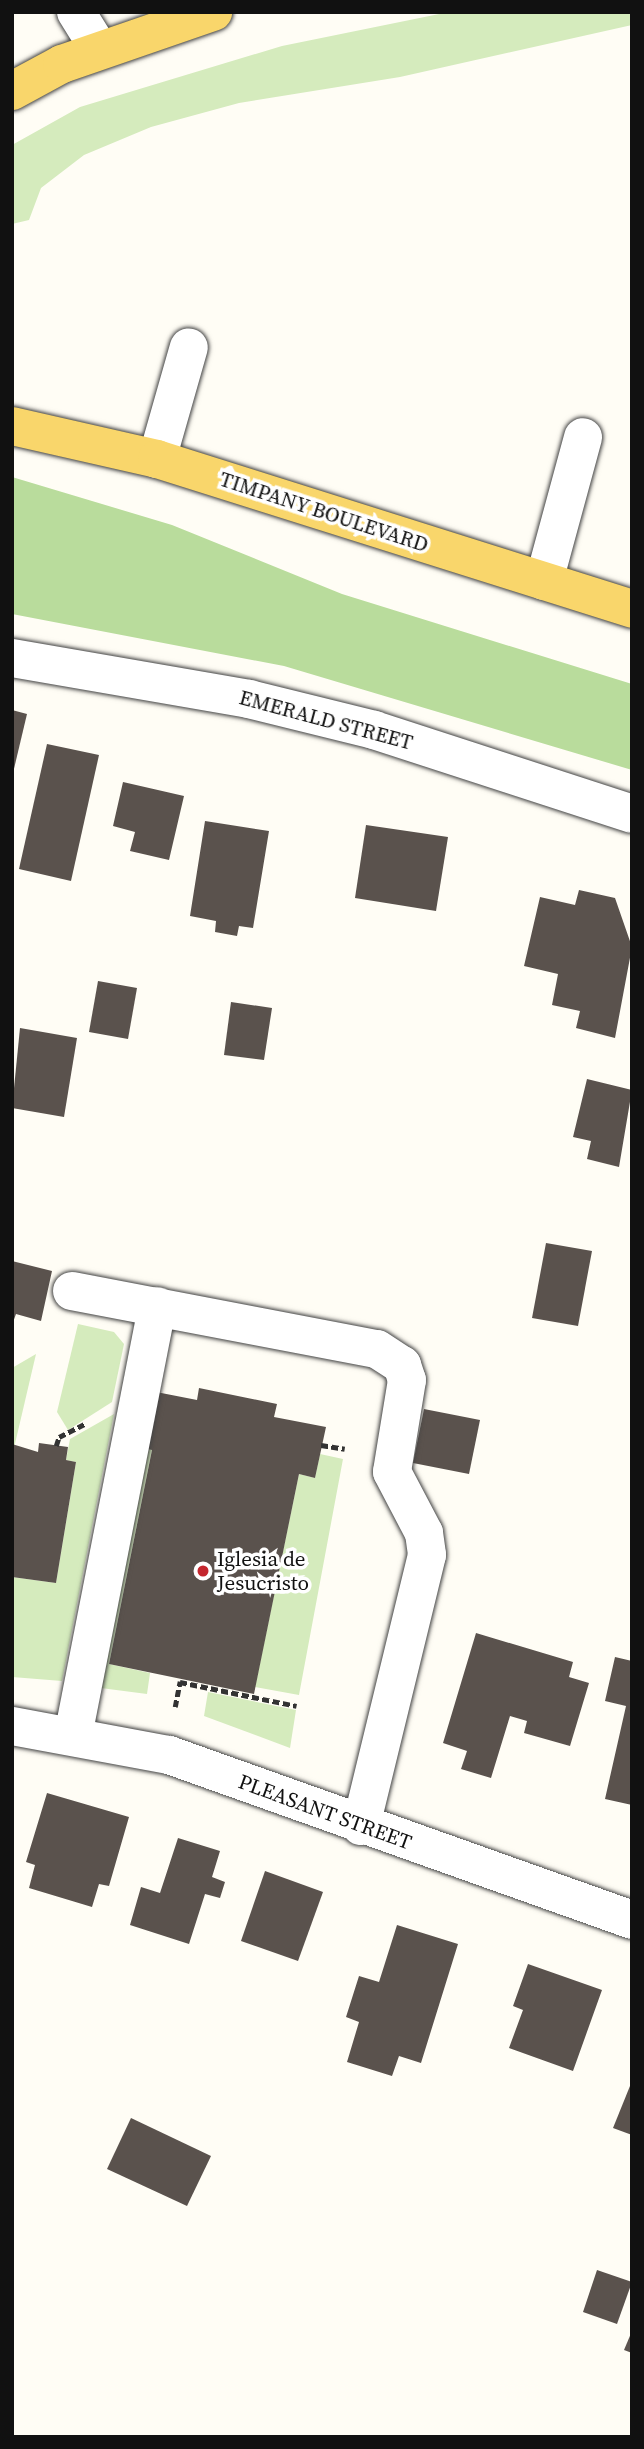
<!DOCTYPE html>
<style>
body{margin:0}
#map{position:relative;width:644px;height:2449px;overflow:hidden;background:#fffdf5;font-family:"Source Serif 4",serif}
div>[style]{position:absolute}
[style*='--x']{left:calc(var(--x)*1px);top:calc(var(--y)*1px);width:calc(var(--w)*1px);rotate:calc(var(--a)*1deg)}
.green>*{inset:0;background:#d5ebbd}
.forest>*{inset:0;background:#b9dc9c}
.building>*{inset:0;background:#5a524d}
.path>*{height:4.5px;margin-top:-2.25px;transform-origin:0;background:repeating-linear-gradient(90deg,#333 0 7px,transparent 0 10.5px)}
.roads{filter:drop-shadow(0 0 2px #444) drop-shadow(0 0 2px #444)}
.minor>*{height:38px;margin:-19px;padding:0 19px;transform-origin:19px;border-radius:19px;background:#fff}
.major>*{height:38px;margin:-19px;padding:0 19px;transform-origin:19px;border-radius:19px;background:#f9d66b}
.dots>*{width:19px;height:19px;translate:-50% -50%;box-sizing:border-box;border:4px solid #fff;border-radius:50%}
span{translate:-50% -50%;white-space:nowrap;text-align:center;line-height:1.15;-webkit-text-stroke:7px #fff;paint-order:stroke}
.street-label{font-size:21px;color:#111}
.poi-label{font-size:21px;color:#111}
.left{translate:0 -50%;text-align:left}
.frame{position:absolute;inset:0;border:14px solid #111;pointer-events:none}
</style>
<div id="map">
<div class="green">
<div style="clip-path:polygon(449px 12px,632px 12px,632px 25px,400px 77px,239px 103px,151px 127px,84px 155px,41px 188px,29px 220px,12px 224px,12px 145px,80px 107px,282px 46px)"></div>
<div style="clip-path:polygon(78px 1324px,114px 1332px,124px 1344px,112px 1402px,68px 1430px,57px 1412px)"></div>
<div style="clip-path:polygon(36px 1354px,14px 1448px,12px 1368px)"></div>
<div style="clip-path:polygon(114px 1414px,62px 1681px,12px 1677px,12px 1577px,56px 1583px,76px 1462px,66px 1460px,70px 1439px)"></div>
<div style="clip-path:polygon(145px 1448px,152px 1450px,109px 1664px,150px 1673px,147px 1694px,93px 1687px)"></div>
<div style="clip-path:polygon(320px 1454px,343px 1459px,299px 1695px,255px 1687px,299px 1474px,315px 1478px)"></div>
<div style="clip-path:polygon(208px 1692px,296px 1710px,290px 1748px,204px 1716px)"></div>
</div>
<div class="forest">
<div style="clip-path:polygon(12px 477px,172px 525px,342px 594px,632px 684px,632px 770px,284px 666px,12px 614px)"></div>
</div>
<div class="building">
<div style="clip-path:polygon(12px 710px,27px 714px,13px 773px,12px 773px)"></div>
<div style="clip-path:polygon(47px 744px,99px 755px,71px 881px,19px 869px)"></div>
<div style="clip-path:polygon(123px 782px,184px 796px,169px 860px,130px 851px,135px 832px,113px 826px)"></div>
<div style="clip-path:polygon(205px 821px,269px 831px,253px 928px,239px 926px,237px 936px,215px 932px,216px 921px,190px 916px)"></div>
<div style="clip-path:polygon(366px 825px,448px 837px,436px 911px,355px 898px)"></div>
<div style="clip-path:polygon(579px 890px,615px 898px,632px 947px,615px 1038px,576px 1028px,580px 1011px,552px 1005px,558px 974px,524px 966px,540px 897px,575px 905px)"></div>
<div style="clip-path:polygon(98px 981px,137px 988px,128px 1039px,89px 1032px)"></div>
<div style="clip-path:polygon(231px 1002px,272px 1008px,264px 1060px,224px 1055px)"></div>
<div style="clip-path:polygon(20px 1028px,77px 1038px,64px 1117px,12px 1108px)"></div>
<div style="clip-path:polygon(587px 1079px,632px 1090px,619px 1167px,587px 1159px,591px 1141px,573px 1137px)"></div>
<div style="clip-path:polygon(546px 1243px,592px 1251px,578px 1326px,532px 1318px)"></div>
<div style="clip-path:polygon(12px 1261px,52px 1271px,41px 1321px,16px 1314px,12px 1325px)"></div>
<div style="clip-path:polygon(199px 1388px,277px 1404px,274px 1417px,326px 1427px,315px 1478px,299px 1474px,254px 1694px,109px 1664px,152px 1450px,135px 1446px,146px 1390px,197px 1400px)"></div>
<div style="clip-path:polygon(424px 1409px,480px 1420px,469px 1474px,413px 1463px)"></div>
<div style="clip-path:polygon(39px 1443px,68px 1447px,66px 1460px,76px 1462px,56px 1583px,12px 1577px,12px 1444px,38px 1452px)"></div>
<div style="clip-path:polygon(476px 1633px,573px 1662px,569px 1677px,589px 1683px,570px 1746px,524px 1733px,527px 1721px,510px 1716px,491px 1778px,461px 1769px,467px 1751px,443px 1743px)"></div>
<div style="clip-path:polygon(615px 1657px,632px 1661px,632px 1805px,605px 1799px,626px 1706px,605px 1701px)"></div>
<div style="clip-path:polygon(47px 1793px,129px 1817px,109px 1886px,99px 1884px,92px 1907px,29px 1888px,35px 1865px,26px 1862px)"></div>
<div style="clip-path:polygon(178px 1838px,220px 1851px,212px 1877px,225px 1882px,220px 1898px,205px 1894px,189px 1944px,130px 1925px,141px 1887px,160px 1893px)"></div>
<div style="clip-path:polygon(265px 1871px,323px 1892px,298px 1961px,241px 1941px)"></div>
<div style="clip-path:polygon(397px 1925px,458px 1944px,421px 2063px,399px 2056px,392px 2076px,347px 2062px,359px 2022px,346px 2017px,359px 1976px,379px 1982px)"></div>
<div style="clip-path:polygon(528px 1964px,602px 1990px,573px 2071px,509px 2048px,523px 2010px,513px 2006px)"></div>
<div style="clip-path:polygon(632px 2081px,632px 2135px,613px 2128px)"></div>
<div style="clip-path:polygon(131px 2118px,211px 2156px,187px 2206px,107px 2169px)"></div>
<div style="clip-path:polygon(597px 2270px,632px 2282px,617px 2324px,583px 2312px)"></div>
<div style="clip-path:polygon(632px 2331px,632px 2353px,624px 2350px)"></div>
</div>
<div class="path">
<div style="--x:321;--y:1445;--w:24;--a:9"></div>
<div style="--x:56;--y:1446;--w:9;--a:-72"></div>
<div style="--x:59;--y:1437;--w:29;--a:-27"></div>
<div style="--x:180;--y:1682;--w:119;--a:11.6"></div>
<div style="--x:175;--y:1707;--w:26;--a:-79"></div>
</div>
<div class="roads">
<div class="minor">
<div style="--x:76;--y:12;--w:44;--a:58.1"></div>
<div style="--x:157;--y:459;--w:116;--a:-74.1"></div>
<div style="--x:544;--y:581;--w:149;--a:-74.8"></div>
<div style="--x:12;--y:658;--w:241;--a:9.8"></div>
<div style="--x:249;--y:699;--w:129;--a:13.9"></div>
<div style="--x:374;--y:730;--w:271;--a:18"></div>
<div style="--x:72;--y:1291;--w:310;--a:10.8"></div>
<div style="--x:377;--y:1349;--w:30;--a:33"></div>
<div style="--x:402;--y:1365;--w:16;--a:72"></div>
<div style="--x:407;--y:1380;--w:93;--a:99.3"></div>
<div style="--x:392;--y:1472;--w:69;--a:62.3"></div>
<div style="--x:424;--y:1533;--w:22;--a:82"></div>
<div style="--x:427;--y:1555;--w:279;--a:103.7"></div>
<div style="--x:12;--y:1726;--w:160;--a:10.5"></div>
<div style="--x:169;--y:1755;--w:492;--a:19.6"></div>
<div style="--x:73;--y:1736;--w:438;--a:-78.9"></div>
</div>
<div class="major">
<div style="--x:12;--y:91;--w:57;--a:-28.4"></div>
<div style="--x:62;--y:64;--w:160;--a:-19"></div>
<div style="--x:12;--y:426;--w:149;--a:12.8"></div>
<div style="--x:157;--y:459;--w:498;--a:17.5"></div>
</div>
</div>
<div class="dots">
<div style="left:203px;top:1571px;background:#c4262e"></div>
</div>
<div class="street-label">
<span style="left:324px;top:512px;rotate:18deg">TIMPANY BOULEVARD</span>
<span style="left:326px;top:720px;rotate:15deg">EMERALD STREET</span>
<span style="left:325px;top:1812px;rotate:20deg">PLEASANT STREET</span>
</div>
<div class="poi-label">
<span class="left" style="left:217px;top:1571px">Iglesia de<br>Jesucristo</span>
</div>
<div class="frame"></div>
</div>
